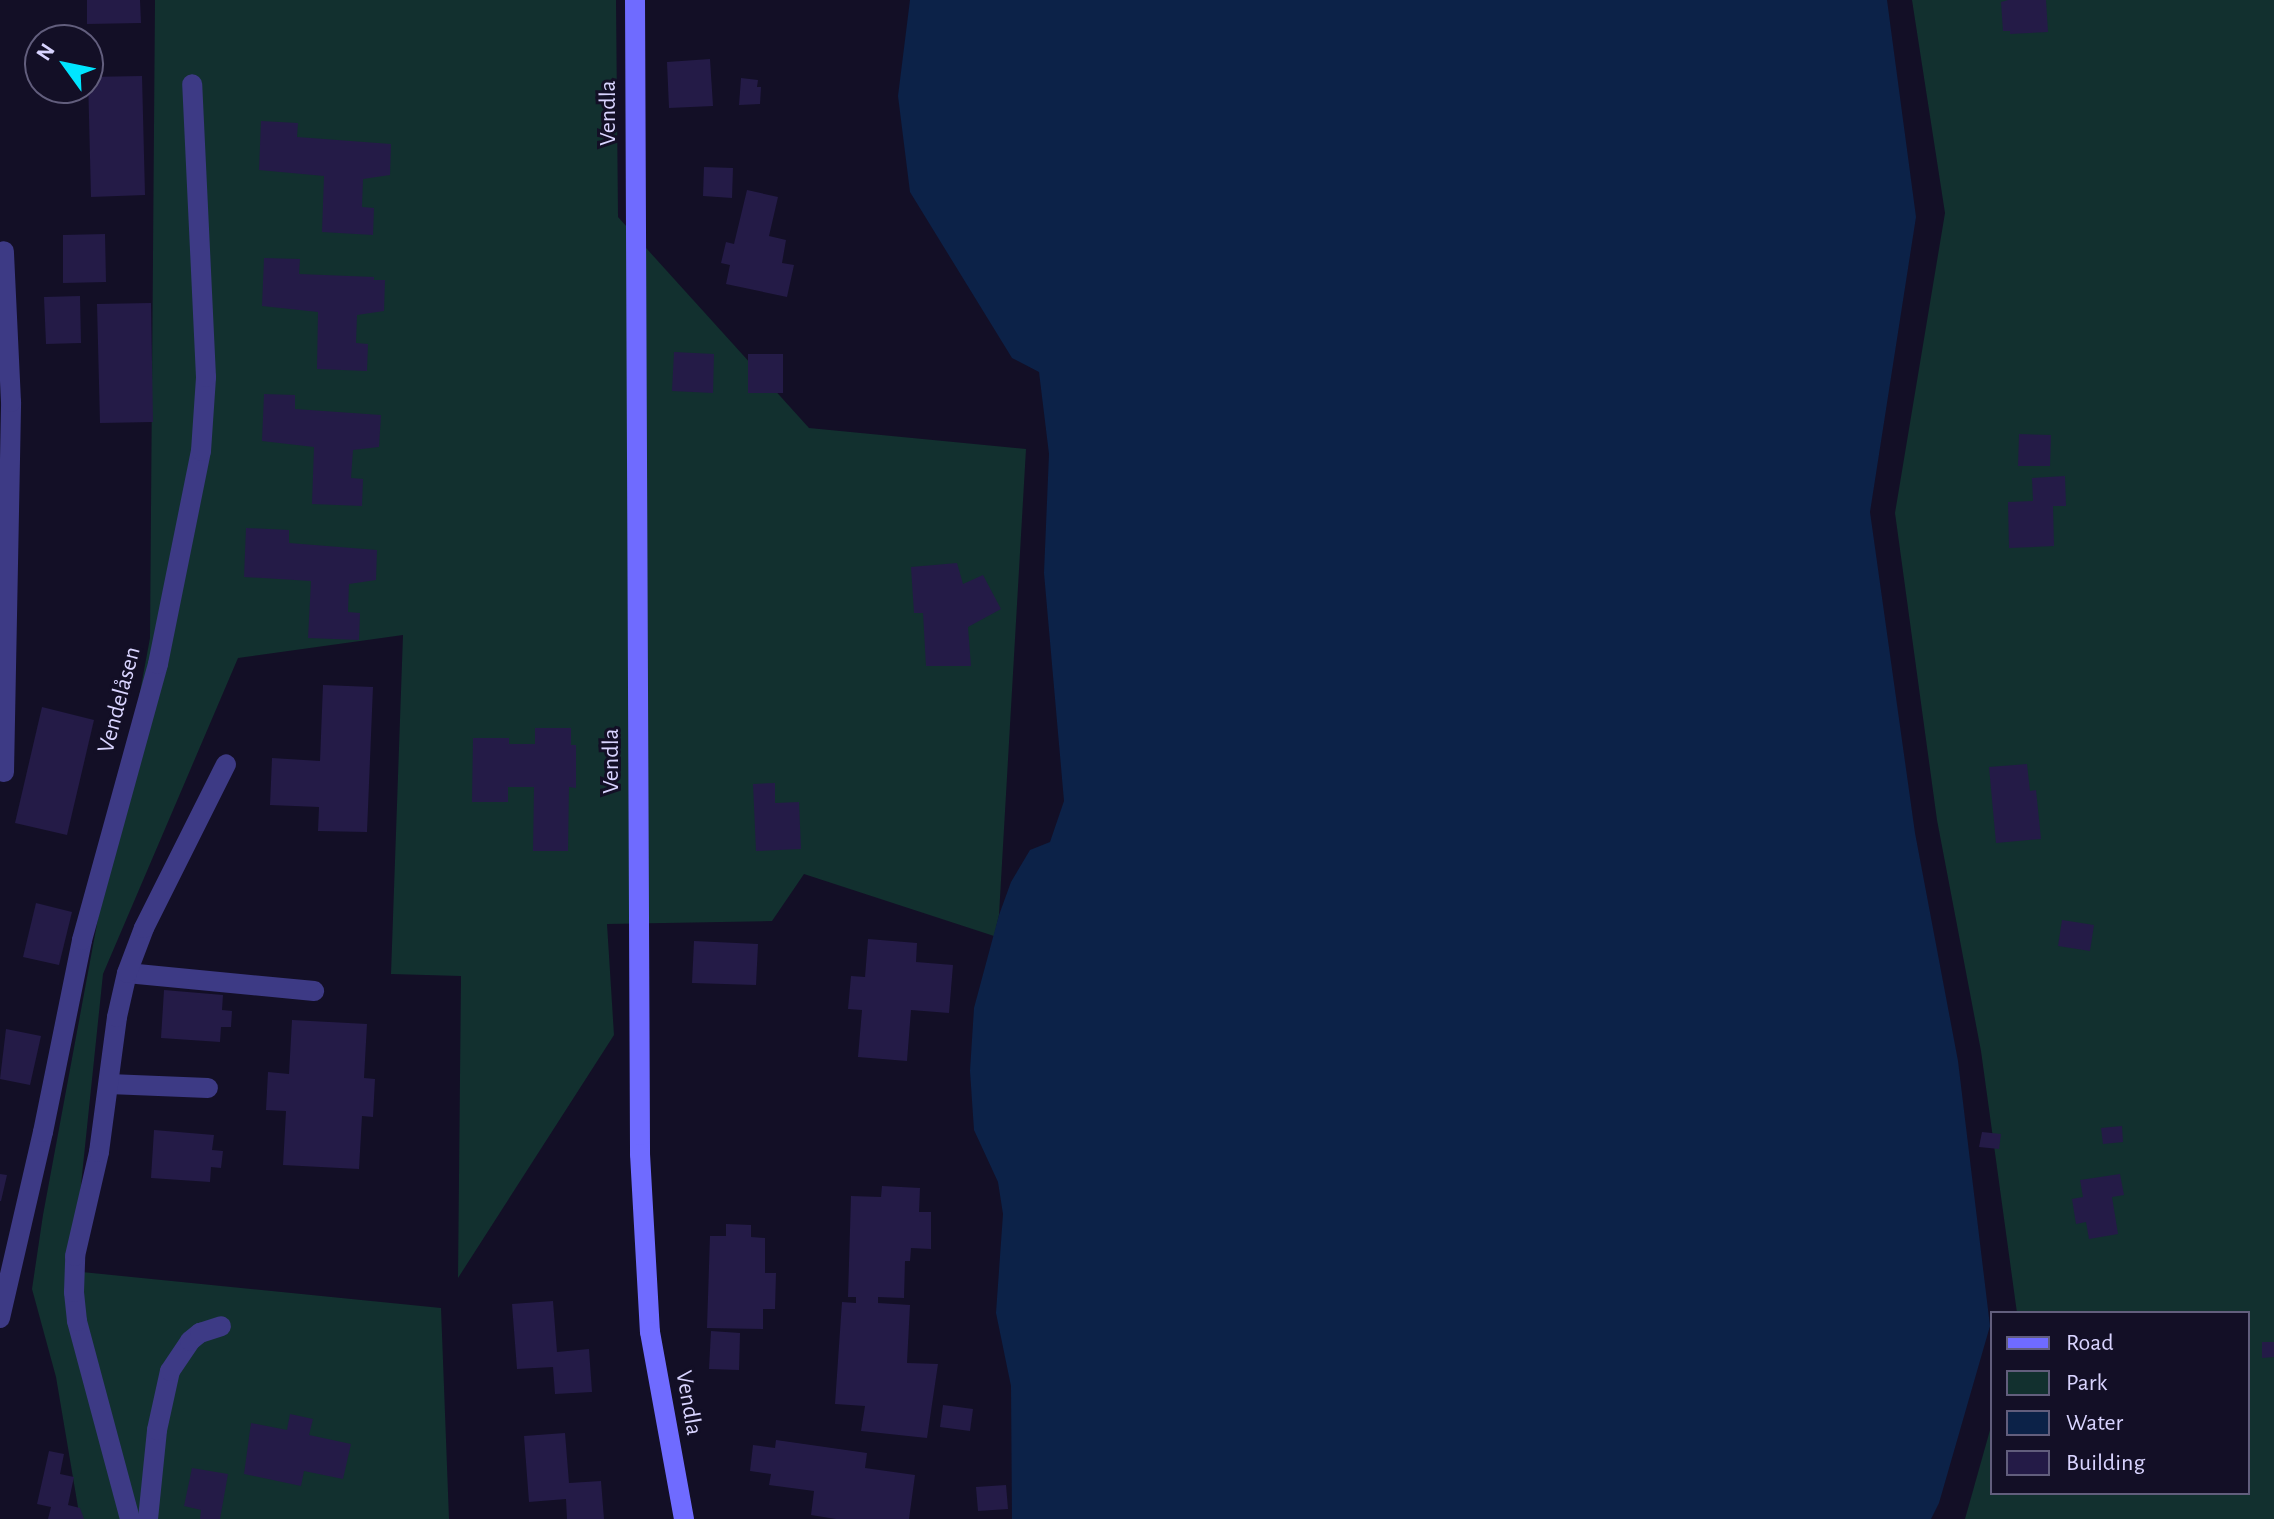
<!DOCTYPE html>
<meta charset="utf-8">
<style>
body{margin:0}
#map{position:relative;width:2274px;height:1519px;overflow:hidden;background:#130f26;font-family:"Alegreya Sans",sans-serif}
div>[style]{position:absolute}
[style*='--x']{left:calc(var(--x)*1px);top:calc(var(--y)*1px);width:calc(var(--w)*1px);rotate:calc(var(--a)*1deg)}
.green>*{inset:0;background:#12302f}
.water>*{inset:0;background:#0c2248}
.building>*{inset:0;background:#241b47}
.lane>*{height:20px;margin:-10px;padding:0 10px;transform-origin:10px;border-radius:10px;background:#3d3a85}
.street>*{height:20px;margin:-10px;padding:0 10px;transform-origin:10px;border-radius:10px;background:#3d3a85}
.secondary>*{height:20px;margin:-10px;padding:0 10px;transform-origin:10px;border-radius:10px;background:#6f6bff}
span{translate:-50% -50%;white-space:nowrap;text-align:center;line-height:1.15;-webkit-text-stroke:6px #130f26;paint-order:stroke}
.street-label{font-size:24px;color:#d9d4ff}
.legend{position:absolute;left:1990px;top:1311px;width:260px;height:184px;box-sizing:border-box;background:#130f26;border:2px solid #625e7d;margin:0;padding:10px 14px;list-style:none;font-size:24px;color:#d9d4ff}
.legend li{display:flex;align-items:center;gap:16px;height:40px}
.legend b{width:40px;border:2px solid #625e7d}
.north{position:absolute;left:24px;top:24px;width:80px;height:80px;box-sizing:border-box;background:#130f26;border:2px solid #625e7d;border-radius:50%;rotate:303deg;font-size:22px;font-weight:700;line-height:32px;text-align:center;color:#d9d4ff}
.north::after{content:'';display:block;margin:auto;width:28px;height:36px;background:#00e5ff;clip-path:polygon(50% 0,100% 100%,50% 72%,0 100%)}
</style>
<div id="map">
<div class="green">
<div style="clip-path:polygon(155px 0,616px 0,618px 217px,809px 428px,1026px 449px,999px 915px,994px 936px,804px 874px,772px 921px,607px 924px,614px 1035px,458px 1278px,461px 976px,391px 974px,403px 635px,238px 658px,103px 974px,72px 1271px,441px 1308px,449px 1519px,80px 1519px,56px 1377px,32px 1289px,43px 1215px,150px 638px)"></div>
<div style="clip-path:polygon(1912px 0,2274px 0,2274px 1519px,1965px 1519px,1992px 1423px,1992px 1493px,2248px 1493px,2248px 1313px,2017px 1313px,1981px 1051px,1937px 820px,1895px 513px,1945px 213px)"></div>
</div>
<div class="water">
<div style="clip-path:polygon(910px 0,1887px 0,1916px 217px,1870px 512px,1915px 833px,1958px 1061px,1990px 1326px,1939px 1503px,1931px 1519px,1012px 1519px,1011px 1386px,996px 1313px,1003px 1214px,998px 1182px,974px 1130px,970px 1071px,974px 1008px,999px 915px,1011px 882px,1030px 850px,1050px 842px,1064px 801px,1044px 573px,1049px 454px,1039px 372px,1012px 358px,910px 192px,898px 96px)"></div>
</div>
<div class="building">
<div style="clip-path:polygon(87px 0,140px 0,141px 23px,87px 24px)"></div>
<div style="clip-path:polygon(2008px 0,2046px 0,2048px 32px,2010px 34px,2010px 31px,2003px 31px,2001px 2px)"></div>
<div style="clip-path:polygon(710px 59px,713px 106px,669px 108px,667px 62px)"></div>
<div style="clip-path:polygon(142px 76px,145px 195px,91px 197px,88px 77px)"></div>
<div style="clip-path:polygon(741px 78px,758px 80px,757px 87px,761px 87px,760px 104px,739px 105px)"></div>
<div style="clip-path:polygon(261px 121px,298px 123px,297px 137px,391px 144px,390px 175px,363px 179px,362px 207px,374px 208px,373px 235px,322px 232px,324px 176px,259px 170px)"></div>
<div style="clip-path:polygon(704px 167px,733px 168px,732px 198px,703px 196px)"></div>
<div style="clip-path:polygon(747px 190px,778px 197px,769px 236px,786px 240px,782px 263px,794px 265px,787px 297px,726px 284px,730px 265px,721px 263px,726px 242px,734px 244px)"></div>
<div style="clip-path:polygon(105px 234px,106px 282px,63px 283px,63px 235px)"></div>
<div style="clip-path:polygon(264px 258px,300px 259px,299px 274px,374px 277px,374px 280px,385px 280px,384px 311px,357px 315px,356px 343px,368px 344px,367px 371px,317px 369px,318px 312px,262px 306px)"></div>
<div style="clip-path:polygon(80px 296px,81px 343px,46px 344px,44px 297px)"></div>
<div style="clip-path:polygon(151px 303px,153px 422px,100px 423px,97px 304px)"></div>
<div style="clip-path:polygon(674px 352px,714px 354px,713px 393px,672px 391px)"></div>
<div style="clip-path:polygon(748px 354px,783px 354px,783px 393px,748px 393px)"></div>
<div style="clip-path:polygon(264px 394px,295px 395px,295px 409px,381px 415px,379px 447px,353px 450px,351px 478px,363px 479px,362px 506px,312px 504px,314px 447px,262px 441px)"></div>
<div style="clip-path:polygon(2019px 434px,2051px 435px,2050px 466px,2018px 466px)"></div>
<div style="clip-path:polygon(2065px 476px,2066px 506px,2053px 506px,2054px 546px,2009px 548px,2008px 502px,2033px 501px,2032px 478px)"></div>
<div style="clip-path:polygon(246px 528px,289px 530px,289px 543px,377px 550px,376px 580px,349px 584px,348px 612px,360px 613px,359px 640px,308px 638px,311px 581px,244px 577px)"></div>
<div style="clip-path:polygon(957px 563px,963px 584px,983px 575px,1001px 609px,968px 627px,971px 666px,926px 666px,923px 613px,914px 613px,911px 567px)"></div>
<div style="clip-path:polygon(323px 685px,373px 687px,367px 832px,318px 831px,319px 807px,270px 805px,272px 758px,320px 761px)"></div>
<div style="clip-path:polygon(42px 707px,94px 720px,67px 835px,15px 823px)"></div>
<div style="clip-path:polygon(535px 728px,571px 728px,571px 745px,576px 745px,576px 788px,569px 787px,568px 851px,533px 851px,534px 787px,508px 787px,508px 802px,472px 802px,473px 738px,509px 738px,509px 744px,535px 744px)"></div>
<div style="clip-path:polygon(2027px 764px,2030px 791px,2036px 790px,2041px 839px,1996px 843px,1989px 767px)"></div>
<div style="clip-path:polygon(775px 783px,775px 803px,799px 802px,801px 849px,756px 851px,753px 784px)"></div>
<div style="clip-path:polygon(36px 903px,72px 912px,59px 965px,23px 957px)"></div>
<div style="clip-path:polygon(2062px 920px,2094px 925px,2090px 951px,2058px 946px)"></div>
<div style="clip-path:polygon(868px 939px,917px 943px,916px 962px,953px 965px,949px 1013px,911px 1010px,907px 1061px,858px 1057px,862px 1010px,848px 1009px,851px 976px,865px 977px)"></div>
<div style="clip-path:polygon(694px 941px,758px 944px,756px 985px,692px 983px)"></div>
<div style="clip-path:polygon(164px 990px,223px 995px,222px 1010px,232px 1011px,231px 1027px,221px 1027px,220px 1042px,161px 1038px)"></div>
<div style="clip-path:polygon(292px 1020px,367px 1024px,364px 1078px,375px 1079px,373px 1117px,362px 1116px,359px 1169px,283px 1165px,286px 1111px,266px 1110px,268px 1072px,289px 1074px)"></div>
<div style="clip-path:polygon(6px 1029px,41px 1036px,30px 1085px,0 1079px)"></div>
<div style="clip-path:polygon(2122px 1126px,2123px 1142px,2103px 1144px,2101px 1128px)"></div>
<div style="clip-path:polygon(154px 1130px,214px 1135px,212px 1150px,223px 1151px,221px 1168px,211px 1167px,210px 1182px,151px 1178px)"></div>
<div style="clip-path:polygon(1982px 1132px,2001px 1134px,1999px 1149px,1979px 1147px)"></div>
<div style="clip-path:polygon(0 1174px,7px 1175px,1px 1201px,0 1201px)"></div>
<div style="clip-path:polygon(2120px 1174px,2124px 1195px,2112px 1197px,2118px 1234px,2089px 1239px,2086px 1222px,2076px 1224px,2072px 1199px,2083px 1197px,2080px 1180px)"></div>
<div style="clip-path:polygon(882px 1186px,920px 1188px,919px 1212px,931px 1212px,931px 1249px,911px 1248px,910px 1261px,905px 1261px,904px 1298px,878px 1297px,878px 1303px,910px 1305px,907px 1363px,938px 1364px,927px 1438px,861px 1431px,865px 1406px,835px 1404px,842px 1302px,856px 1303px,856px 1297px,848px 1297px,851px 1196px,881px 1197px)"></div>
<div style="clip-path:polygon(726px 1224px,751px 1225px,751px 1237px,765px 1238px,765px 1273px,776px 1273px,775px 1309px,763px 1309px,763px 1329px,707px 1328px,710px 1236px,726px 1236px)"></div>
<div style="clip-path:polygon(553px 1301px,557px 1352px,589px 1349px,592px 1392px,555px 1394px,553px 1367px,517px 1369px,512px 1304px)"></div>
<div style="clip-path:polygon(711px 1331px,740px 1333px,739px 1370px,709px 1369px)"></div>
<div style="clip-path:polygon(2262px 1342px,2274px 1342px,2274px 1357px,2262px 1358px)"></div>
<div style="clip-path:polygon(943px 1405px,973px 1409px,970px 1431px,940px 1427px)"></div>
<div style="clip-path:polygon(290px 1414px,313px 1419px,309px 1435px,351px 1444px,343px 1479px,304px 1471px,301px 1486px,244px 1474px,251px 1423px,287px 1430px)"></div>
<div style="clip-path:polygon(565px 1433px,569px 1483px,601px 1481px,604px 1519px,567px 1519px,566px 1499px,529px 1502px,524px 1436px)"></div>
<div style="clip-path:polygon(776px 1440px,867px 1453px,865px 1468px,915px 1475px,909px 1519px,836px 1519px,811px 1515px,814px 1491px,769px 1485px,771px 1474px,750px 1471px,753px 1445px,775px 1448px)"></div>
<div style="clip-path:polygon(49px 1451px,64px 1454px,60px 1474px,74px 1477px,68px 1505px,80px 1508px,84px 1519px,48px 1519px,51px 1507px,37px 1504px)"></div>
<div style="clip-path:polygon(192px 1468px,228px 1474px,220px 1519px,200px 1519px,201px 1510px,184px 1506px)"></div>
<div style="clip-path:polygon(1006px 1485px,1008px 1509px,978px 1511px,976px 1487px)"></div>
</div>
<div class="lane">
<div style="--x:4;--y:772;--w:370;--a:-88.9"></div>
<div style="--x:11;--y:402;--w:151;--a:-92.7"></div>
<div style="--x:127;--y:973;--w:188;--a:5.5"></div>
<div style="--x:109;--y:1084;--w:99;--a:2.3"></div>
<div style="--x:148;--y:1519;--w:89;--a:-84.2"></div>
<div style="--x:157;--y:1430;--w:60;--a:-77.6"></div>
<div style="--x:170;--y:1371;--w:36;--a:-56"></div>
<div style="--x:190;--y:1341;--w:13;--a:-39"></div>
<div style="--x:200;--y:1333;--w:22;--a:-18"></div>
</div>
<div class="street">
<div style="--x:0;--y:1318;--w:191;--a:-77"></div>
<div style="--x:43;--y:1132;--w:196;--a:-78.5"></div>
<div style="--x:82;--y:940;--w:286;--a:-74.6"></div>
<div style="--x:158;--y:664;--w:217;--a:-78.6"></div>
<div style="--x:201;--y:451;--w:74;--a:-86.1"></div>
<div style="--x:206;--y:377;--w:293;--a:-92.7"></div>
<div style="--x:130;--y:1519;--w:205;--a:-105"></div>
<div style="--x:77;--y:1321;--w:29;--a:-96"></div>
<div style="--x:74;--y:1292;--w:36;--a:-88"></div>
<div style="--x:75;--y:1256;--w:107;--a:-77"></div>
<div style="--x:99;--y:1152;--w:136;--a:-82.4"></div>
<div style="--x:117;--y:1017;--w:45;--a:-77.2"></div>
<div style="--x:127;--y:973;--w:48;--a:-69.3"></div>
<div style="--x:144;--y:928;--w:183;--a:-63.4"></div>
</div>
<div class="secondary">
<div style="--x:635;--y:0;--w:1154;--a:89.75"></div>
<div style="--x:640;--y:1154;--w:178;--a:86.8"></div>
<div style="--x:650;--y:1332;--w:190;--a:79.7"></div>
</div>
<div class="street-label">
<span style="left:609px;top:113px;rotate:-90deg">Vendla</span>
<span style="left:120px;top:700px;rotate:-75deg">Vendelåsen</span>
<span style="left:612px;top:761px;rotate:-90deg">Vendla</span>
<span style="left:688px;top:1403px;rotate:80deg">Vendla</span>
</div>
<ul class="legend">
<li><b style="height:10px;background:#6f6bff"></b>Road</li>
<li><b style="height:22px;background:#12302f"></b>Park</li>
<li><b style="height:22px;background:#0c2248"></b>Water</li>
<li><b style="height:22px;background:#241b47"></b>Building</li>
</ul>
<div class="north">N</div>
</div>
